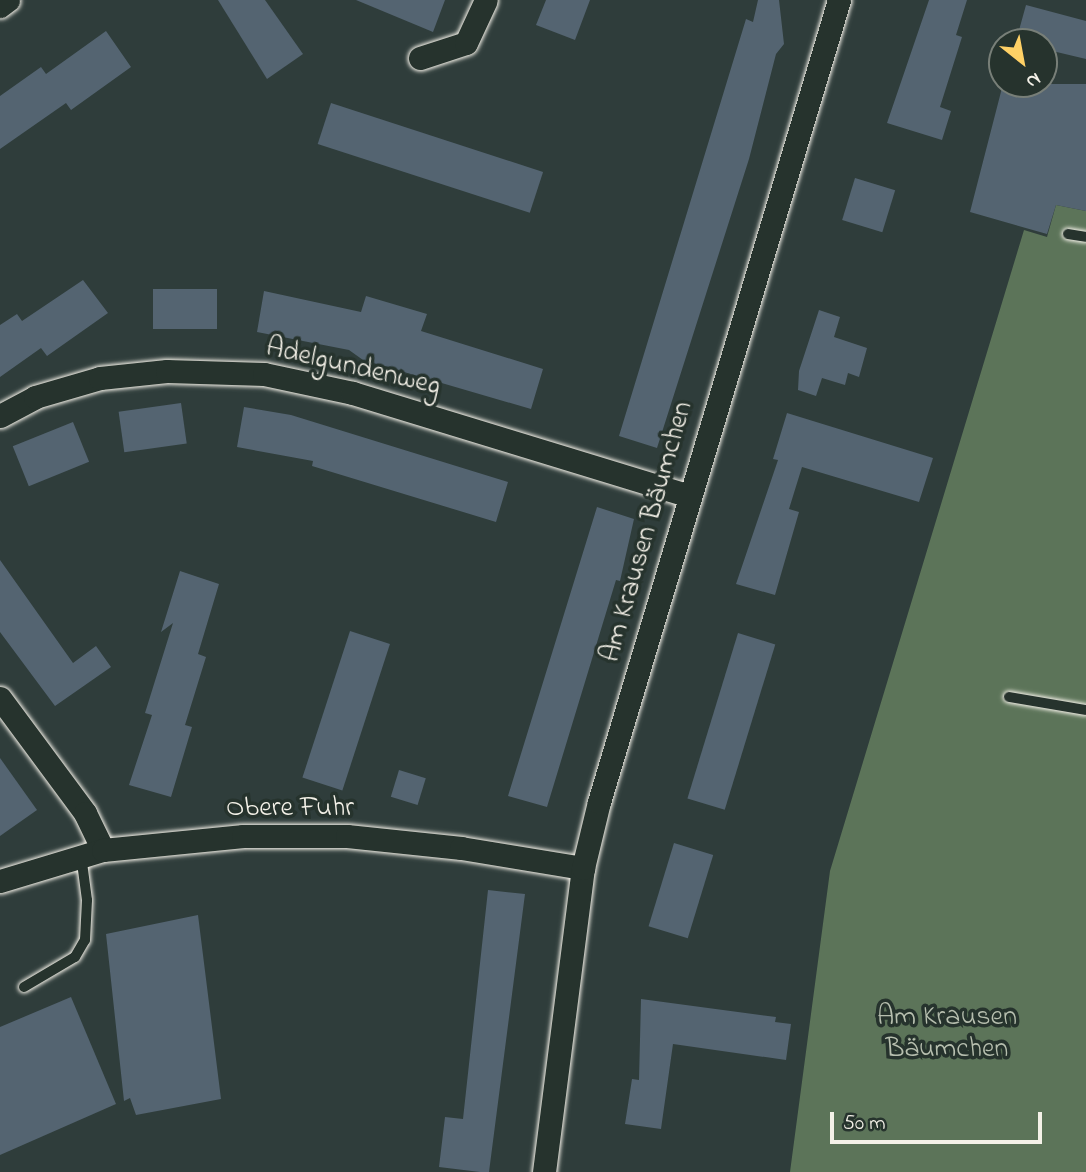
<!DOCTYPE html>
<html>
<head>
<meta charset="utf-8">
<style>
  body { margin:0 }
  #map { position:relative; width:1086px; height:1172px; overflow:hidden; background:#2f3d3b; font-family:"Indie Flower",sans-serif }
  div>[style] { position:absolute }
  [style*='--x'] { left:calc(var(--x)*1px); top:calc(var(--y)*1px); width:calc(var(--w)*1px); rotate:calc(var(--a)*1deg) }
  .green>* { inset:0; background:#5c7459 }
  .building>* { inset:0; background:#546471; transform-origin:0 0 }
  .roads { filter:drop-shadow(0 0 2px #f4f1e8) drop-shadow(0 0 2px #f4f1e8) }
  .service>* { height:10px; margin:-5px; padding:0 5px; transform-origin:5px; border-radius:5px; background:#26332d }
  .minor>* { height:23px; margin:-11.5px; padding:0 11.5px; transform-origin:11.5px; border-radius:11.5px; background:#26332d }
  span { translate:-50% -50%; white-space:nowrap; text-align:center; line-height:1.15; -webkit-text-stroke:7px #26332d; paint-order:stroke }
  .street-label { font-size:28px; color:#f4f1e8 }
  .park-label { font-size:28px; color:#b7bfaf }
  .north { position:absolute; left:988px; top:28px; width:70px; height:70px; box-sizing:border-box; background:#26332d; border:2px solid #787f78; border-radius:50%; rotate:149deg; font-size:19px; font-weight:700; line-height:28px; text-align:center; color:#f4f1e8 }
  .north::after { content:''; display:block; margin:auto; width:24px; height:32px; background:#ffd166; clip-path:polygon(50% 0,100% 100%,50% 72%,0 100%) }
  .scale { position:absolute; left:830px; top:1112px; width:212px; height:32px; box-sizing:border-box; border:4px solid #f4f1e8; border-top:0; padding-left:9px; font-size:21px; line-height:24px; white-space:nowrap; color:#f4f1e8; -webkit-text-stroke:5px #26332d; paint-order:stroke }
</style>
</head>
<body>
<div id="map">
  <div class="green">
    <div style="clip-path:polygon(1056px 205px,1086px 211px,1086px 1172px,790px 1172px,830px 871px,1024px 230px,1047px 237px)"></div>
  </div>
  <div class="building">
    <div style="clip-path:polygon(218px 0,265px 0,303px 54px,267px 79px)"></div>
    <div style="clip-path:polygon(356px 0,445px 0,433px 32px)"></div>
    <div style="clip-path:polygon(546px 0,590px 0,575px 40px,536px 25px)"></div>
    <div style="clip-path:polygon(758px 0,779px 0,784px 44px,776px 54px,749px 159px,657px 448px,619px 436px,746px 19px,753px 22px)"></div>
    <div style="clip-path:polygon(929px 0,967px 0,956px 35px,962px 37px,940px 107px,951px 111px,942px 140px,887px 123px)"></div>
    <div style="clip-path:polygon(1026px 5px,1086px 21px,1086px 59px,1044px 49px,1044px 42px,1016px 41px)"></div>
    <div style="clip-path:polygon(106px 31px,131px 67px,71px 110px,66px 103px,0 149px,0 96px,41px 67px,46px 74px)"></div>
    <div style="clip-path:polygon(1003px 84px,1086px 84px,1086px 211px,1056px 205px,1047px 234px,970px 212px)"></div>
    <div style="left:331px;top:103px;width:223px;height:43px;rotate:18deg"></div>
    <div style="left:855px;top:178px;width:42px;height:44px;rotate:17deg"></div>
    <div style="clip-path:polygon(83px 280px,108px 313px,47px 356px,41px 348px,0 377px,0 325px,17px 314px,22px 321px)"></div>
    <div style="left:153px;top:289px;width:64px;height:40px"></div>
    <div style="clip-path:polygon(264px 291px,361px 312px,366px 296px,427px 314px,421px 331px,543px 369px,531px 409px,363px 360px,349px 350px,257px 332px)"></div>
    <div style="clip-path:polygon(819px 310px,840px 317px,834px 337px,867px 348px,859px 377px,848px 373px,845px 385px,822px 378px,816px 396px,798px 390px,799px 371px)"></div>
    <div style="left:181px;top:403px;width:41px;height:63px;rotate:82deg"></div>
    <div style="clip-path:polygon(244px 407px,291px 415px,508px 482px,496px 522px,312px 466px,313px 461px,237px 447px)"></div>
    <div style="clip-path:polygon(787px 413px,933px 458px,919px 502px,802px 467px,789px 509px,799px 512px,775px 595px,736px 584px,778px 460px,773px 459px)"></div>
    <div style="left:73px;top:422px;width:43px;height:65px;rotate:68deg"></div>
    <div style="clip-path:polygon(597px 507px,634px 519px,620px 581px,616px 580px,547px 807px,508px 796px)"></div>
    <div style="clip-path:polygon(0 560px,73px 663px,96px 646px,111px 667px,55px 706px,0 632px)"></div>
    <div style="clip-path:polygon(180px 571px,219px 584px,198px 654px,206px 657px,185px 725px,192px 727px,171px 797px,129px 785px,152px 715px,145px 713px,173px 623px,161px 632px)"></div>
    <div style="left:350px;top:631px;width:42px;height:154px;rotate:18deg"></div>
    <div style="left:738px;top:633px;width:39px;height:173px;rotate:17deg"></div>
    <div style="clip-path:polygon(0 758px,37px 810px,0 836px)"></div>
    <div style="left:399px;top:770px;width:28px;height:28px;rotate:17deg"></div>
    <div style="left:674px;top:843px;width:41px;height:87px;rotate:17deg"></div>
    <div style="clip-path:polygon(488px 890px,525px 894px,489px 1172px,480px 1172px,439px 1167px,445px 1117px,463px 1119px)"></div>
    <div style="clip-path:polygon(198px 915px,221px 1099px,136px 1115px,130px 1098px,124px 1101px,106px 934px)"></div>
    <div style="clip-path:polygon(71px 997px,116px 1104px,0 1155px,0 1027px)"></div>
    <div style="clip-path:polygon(641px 999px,776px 1017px,775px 1022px,791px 1024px,786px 1060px,673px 1044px,661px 1129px,625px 1124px,632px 1079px,639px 1080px)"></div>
  </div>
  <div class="roads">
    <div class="service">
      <div style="--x:1068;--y:234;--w:18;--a:9"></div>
      <div style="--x:1009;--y:697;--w:78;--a:9.6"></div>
      <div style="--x:24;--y:987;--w:59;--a:-30.5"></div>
      <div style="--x:75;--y:957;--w:20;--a:-60"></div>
      <div style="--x:85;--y:940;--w:40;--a:-87.1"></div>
      <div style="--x:87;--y:900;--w:45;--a:-97.6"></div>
    </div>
    <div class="minor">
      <div style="--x:0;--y:6;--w:10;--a:-37"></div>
      <div style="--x:420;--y:58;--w:48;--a:-18.1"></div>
      <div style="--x:466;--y:43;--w:47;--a:-65.1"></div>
      <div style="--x:0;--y:416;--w:40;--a:-28"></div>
      <div style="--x:35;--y:397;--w:68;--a:-16.3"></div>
      <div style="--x:100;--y:378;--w:67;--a:-6"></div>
      <div style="--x:167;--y:371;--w:97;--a:1.8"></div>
      <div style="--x:264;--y:374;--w:91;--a:12.1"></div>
      <div style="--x:353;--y:393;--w:351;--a:17"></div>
      <div style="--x:0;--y:698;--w:143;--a:53.5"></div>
      <div style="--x:85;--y:813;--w:41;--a:64.1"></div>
      <div style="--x:0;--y:881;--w:108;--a:-16.8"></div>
      <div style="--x:103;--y:850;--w:141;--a:-5.7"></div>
      <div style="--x:243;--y:836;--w:104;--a:0"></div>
      <div style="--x:347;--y:836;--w:115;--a:6"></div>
      <div style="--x:461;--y:848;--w:124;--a:9.3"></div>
      <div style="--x:544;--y:1172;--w:306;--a:-82.7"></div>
      <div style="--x:583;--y:868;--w:68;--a:-76.4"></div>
      <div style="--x:599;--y:802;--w:837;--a:-73.34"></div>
    </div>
  </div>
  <div class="street-label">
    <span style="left:353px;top:368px;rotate:13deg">Adelgundenweg</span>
    <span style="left:648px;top:532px;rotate:-74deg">Am Krausen Bäumchen</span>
    <span style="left:290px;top:809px">Obere Fuhr</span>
  </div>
  <div class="park-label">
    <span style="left:947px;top:1034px">Am Krausen<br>Bäumchen</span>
  </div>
  <div class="north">N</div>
  <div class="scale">50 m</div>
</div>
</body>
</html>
